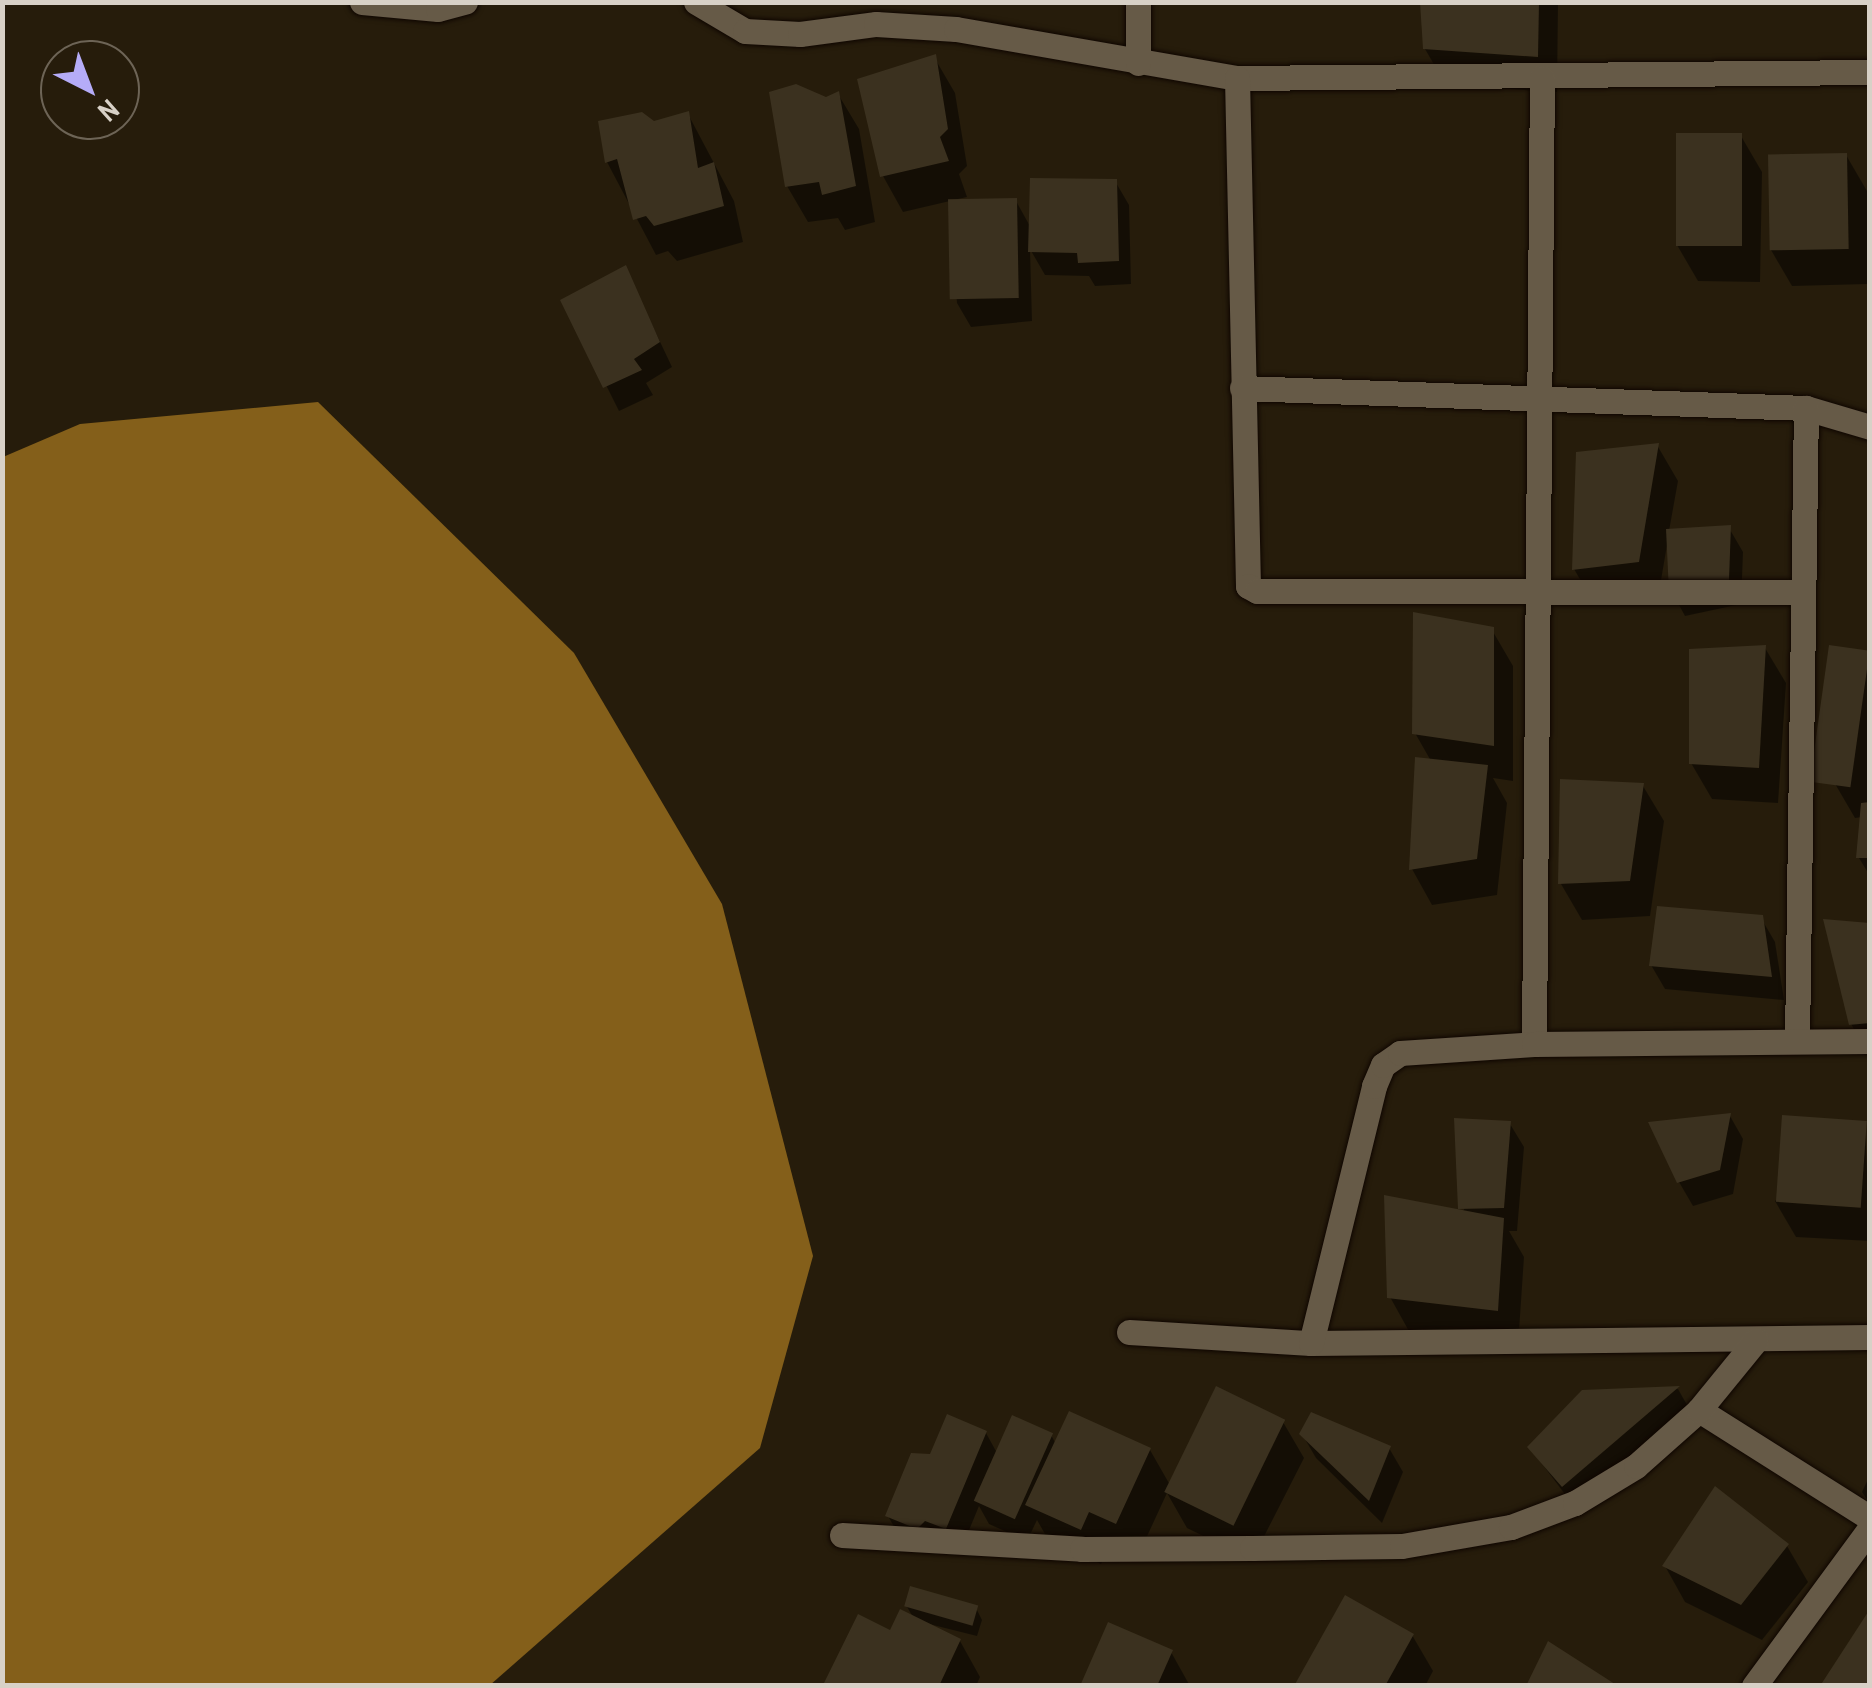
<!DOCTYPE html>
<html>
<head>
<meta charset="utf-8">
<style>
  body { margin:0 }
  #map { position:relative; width:1872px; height:1688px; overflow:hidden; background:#261c0b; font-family:"Archivo Narrow",sans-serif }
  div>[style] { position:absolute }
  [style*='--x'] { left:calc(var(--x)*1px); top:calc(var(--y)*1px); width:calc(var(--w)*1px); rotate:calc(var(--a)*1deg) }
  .water>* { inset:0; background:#845f1a }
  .shadow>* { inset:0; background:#0007 }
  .building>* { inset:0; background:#3b311f; transform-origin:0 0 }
  .roads { filter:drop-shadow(0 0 2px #0f0600) drop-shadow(0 0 2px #0f0600) }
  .street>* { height:25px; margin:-12.5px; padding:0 12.5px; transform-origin:12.5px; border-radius:12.5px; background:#665a47 }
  span { translate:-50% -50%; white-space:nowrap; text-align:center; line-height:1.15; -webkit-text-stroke:9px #261c0b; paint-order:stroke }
  .frame { position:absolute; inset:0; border:5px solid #d8d1c7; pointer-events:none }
  .north { position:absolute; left:40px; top:40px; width:100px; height:100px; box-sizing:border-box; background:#261c0b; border:2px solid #6d6456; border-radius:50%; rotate:138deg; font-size:28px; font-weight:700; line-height:40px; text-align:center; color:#d8d1c7 }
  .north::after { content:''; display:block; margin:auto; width:35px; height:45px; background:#b5acf8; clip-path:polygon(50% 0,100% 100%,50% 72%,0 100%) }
</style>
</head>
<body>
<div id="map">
  <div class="water">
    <div style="clip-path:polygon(318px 402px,574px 653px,722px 904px,813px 1256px,760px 1448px,490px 1685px,3px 1685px,3px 457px,80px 424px)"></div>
  </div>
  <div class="shadow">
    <div style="clip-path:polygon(1422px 2px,1558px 2px,1557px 92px,1446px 85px,1425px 49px)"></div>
    <div style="clip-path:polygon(934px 57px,955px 93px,967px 166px,959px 174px,967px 197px,958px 199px,1016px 201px,1031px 228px,1115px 181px,1129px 205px,1131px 284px,1095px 286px,1089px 276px,1045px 275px,1030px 249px,1032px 321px,971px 327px,957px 303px,950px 201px,903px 212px,883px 176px,860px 81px)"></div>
    <div style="clip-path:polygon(838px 94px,859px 129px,875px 222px,845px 230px,838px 218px,808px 222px,787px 186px,826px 100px)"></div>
    <div style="clip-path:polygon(688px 114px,734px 201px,743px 242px,677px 261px,668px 251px,656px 255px,607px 162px,654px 124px)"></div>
    <div style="clip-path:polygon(1741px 136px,1762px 172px,1760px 282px,1698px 281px,1677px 245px)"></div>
    <div style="clip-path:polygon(1846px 155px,1867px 191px,1868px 284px,1792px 286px,1771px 250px)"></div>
    <div style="clip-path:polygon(625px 268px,672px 367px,646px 383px,653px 395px,619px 411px,564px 301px)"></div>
    <div style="clip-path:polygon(1657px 445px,1678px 481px,1669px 531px,1729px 528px,1743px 552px,1741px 604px,1685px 616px,1672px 592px,1667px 545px,1658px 598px,1595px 605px,1574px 569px)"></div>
    <div style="clip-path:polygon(1492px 630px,1513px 666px,1513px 781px,1493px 778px,1507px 803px,1497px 895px,1432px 905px,1412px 869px,1431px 761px,1415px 733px)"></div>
    <div style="clip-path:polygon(1765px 648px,1786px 683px,1778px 803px,1712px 799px,1691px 763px)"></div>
    <div style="clip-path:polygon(1870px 654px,1870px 876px,1859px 858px,1862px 817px,1855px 818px,1834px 782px)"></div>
    <div style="clip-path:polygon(1643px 786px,1664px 821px,1650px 916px,1582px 920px,1561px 884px)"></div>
    <div style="clip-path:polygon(1761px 918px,1775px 942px,1784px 1000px,1665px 989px,1651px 965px)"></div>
    <div style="clip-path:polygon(1870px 926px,1870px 1056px,1851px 1024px)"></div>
    <div style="clip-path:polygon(1730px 1116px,1743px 1139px,1733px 1194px,1693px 1206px,1679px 1182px)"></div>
    <div style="clip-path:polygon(1510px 1124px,1524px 1147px,1517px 1231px,1509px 1231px,1524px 1257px,1518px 1346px,1410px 1333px,1390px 1297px,1462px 1213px)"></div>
    <div style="clip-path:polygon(1865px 1124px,1870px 1241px,1796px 1237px,1775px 1201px)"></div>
    <div style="clip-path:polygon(1678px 1389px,1691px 1412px,1577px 1510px,1530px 1448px,1583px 1393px)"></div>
    <div style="clip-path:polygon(1283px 1422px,1304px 1458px,1252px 1560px,1187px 1528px,1167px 1493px,1137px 1558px,1110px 1546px,1101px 1564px,1049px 1541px,1037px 1520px,1027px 1541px,989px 1524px,979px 1506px,960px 1552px,901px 1539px,888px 1516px,932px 1457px,986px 1433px,997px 1453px,1051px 1435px,1056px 1444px,1150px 1450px,1170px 1485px)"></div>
    <div style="clip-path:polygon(1302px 1434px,1389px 1448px,1403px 1472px,1382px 1523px,1316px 1458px)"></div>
    <div style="clip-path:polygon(1870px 1475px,1870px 1504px,1862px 1492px)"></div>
    <div style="clip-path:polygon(1787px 1546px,1808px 1582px,1762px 1640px,1685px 1602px,1665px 1566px)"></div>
    <div style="clip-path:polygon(906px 1605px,976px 1608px,982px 1620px,977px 1636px,921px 1622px,960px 1641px,980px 1677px,976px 1686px,828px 1686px,859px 1618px,891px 1633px,914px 1619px)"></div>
    <div style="clip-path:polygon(1412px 1635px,1433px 1671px,1425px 1686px,1297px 1686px)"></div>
    <div style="clip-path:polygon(1171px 1652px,1190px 1686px,1083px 1686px)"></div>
  </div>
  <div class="building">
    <div style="clip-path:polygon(1420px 2px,1539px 2px,1538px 57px,1423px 49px)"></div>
    <div style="clip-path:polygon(936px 54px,948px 129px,940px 137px,949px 161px,880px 177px,857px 79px)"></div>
    <div style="clip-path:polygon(796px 84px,826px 97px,839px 91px,856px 186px,822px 195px,819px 182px,785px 187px,769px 92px)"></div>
    <div style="clip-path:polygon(689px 111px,698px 168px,714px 162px,724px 206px,654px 226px,646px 216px,633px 220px,617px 159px,605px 163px,598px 121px,642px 112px,654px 121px)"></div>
    <div style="left:1676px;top:133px;width:66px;height:113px"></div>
    <div style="left:1847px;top:153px;width:96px;height:79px;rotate:89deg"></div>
    <div style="clip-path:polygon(1030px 178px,1117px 179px,1119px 261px,1078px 263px,1077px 253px,1028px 252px)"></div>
    <div style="left:1017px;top:198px;width:100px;height:69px;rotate:89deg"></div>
    <div style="clip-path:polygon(626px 265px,660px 342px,634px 359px,642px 370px,603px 388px,560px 300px)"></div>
    <div style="clip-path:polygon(1659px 443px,1639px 562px,1572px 570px,1576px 452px)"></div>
    <div style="clip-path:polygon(1731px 525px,1729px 580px,1669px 593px,1666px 529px)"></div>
    <div style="clip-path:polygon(1413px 612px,1494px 627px,1494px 746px,1412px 734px)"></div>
    <div style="clip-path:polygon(1766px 645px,1759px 768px,1689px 764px,1689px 649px)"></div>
    <div style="left:1829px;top:645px;width:41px;height:138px;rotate:8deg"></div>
    <div style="clip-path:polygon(1415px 757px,1488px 765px,1477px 859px,1409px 870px)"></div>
    <div style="clip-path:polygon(1560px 779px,1644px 783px,1630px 881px,1558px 884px)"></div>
    <div style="clip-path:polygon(1870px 802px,1870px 858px,1856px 858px,1861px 803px)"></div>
    <div style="clip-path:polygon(1657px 906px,1763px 915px,1772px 977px,1649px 966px)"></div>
    <div style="clip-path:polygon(1823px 919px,1870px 923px,1870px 1023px,1849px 1025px)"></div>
    <div style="clip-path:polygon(1731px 1113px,1720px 1170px,1677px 1183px,1648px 1122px)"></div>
    <div style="left:1782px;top:1115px;width:85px;height:87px;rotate:4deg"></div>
    <div style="clip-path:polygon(1454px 1118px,1511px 1121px,1504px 1208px,1458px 1209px)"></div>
    <div style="clip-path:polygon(1384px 1195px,1504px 1218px,1498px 1311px,1387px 1298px)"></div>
    <div style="left:1216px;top:1386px;width:77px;height:118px;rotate:26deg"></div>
    <div style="clip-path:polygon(1680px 1386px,1562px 1487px,1527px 1447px,1582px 1390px)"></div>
    <div style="clip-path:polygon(1069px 1411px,1151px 1448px,1116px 1524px,1089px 1512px,1081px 1530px,1025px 1505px)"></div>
    <div style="clip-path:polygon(1311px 1412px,1391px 1446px,1369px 1501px,1299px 1434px)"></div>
    <div style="clip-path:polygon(947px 1414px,987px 1431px,946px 1529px,925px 1521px,917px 1529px,885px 1516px,911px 1453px,930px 1454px)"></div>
    <div style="left:1012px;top:1415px;width:45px;height:94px;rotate:24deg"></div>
    <div style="clip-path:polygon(1715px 1486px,1789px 1544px,1741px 1605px,1662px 1566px)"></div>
    <div style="left:910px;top:1586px;width:71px;height:21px;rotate:16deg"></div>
    <div style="clip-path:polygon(1345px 1595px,1414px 1634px,1385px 1686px,1294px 1686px)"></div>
    <div style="clip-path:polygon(900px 1609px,961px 1639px,939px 1686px,824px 1683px,858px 1614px,890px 1630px)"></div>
    <div style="clip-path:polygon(1870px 1609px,1870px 1686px,1820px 1686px)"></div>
    <div style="clip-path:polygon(1108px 1622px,1173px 1650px,1157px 1686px,1080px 1686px)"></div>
    <div style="clip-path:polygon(1548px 1641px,1618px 1686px,1526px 1686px)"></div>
  </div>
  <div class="roads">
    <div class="street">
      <div style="--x:362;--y:2;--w:76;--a:5.3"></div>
      <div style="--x:438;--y:9;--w:28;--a:-15"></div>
      <div style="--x:696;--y:2;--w:57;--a:30.6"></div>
      <div style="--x:745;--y:31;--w:55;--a:3.1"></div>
      <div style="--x:800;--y:34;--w:77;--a:-7.5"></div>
      <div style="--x:876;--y:24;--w:80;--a:3.6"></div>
      <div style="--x:956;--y:29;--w:285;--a:9.9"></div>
      <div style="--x:1237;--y:78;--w:633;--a:-0.54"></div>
      <div style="--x:1138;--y:63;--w:61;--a:-90"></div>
      <div style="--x:1237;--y:78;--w:508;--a:88.76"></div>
      <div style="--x:1248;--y:586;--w:10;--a:29"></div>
      <div style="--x:1257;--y:591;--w:546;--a:0.1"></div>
      <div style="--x:1242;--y:388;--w:564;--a:2.03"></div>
      <div style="--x:1806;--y:408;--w:67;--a:16.5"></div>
      <div style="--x:1797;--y:1041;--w:633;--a:-89.19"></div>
      <div style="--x:1534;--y:1044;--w:966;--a:-89.53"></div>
      <div style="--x:1129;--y:1332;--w:182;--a:3.5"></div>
      <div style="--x:1311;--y:1343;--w:559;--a:-0.61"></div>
      <div style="--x:1311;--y:1343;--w:265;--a:-76.2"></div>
      <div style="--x:1374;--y:1086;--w:23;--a:-67"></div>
      <div style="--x:1383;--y:1065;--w:21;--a:-35"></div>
      <div style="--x:1400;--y:1053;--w:134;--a:-3.8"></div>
      <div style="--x:1534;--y:1044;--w:336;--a:-0.5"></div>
      <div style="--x:1699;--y:1410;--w:202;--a:32.3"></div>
      <div style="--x:842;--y:1535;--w:240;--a:3.3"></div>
      <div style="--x:1082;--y:1549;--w:170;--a:-0.3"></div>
      <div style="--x:1252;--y:1548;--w:150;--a:-0.8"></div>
      <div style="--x:1402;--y:1546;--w:111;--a:-9.9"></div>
      <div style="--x:1511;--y:1527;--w:68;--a:-20.6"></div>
      <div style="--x:1575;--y:1503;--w:71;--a:-31.2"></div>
      <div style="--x:1636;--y:1466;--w:84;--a:-41.6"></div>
      <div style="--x:1699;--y:1410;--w:90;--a:-50.8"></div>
      <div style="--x:1754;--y:1686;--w:196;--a:-53.7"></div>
    </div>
  </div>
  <div class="frame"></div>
  <div class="north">N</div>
</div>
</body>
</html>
